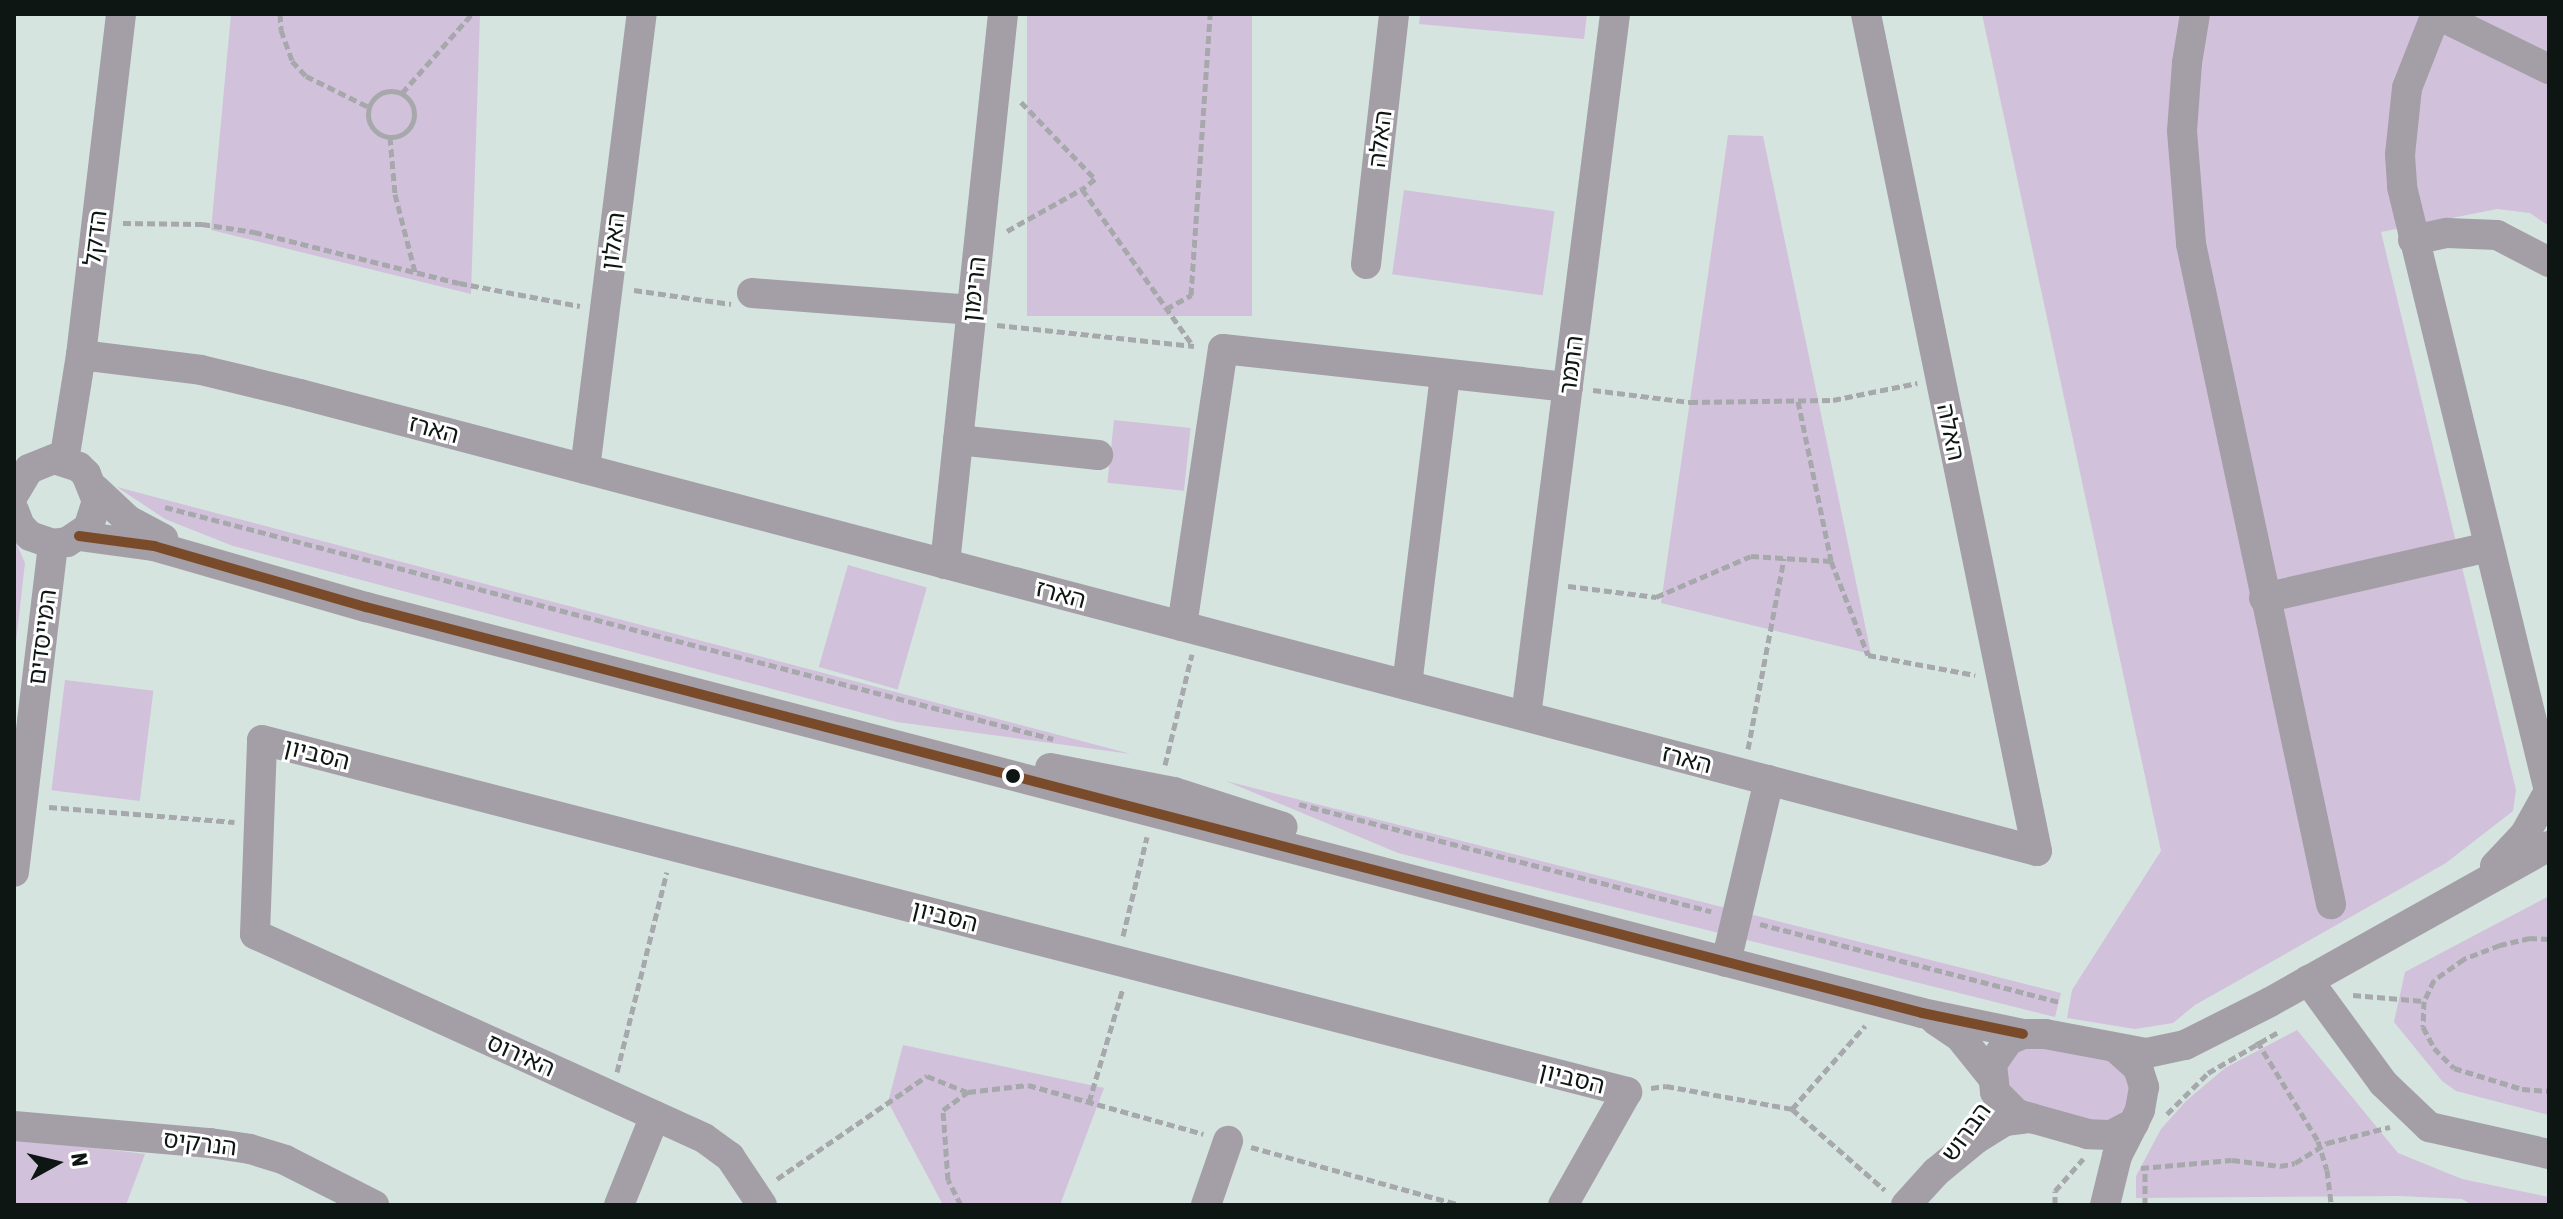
<!DOCTYPE html>
<html>
<head>
<meta charset="utf-8">
<style>
  body { margin:0 }
  #map { position:relative; width:2563px; height:1219px; overflow:hidden; background:#d5e4df; font-family:"Asap Condensed","Noto Sans Hebrew",sans-serif }
  div>[style] { position:absolute }
  [style*='--x'] { left:calc(var(--x)*1px); top:calc(var(--y)*1px); width:calc(var(--w)*1px); rotate:calc(var(--a)*1deg) }
  .green>* { inset:0; background:#d2c1db; transform-origin:0 0 }
  .path>* { height:5px; margin-top:-2.5px; transform-origin:0; background:repeating-linear-gradient(90deg,#a6a8ab 0 8px,transparent 0 12px) }
  .path>.ring { margin:-2.5px; padding:0; box-sizing:content-box; background:none; border:5px solid #a6a8ab; border-radius:50% }
  .minor>* { height:30px; margin:-15px; padding:0 15px; transform-origin:15px; border-radius:15px; background:#a49fa6 }
  .bus-1>* { height:10px; margin:-5px; padding:0 5px; transform-origin:5px; border-radius:5px; background:#7a4b2a }
  .dots>* { width:22px; height:22px; translate:-50% -50%; box-sizing:border-box; border:4px solid #fff; border-radius:50% }
  span { translate:-50% -50%; white-space:nowrap; text-align:center; line-height:1.15; -webkit-text-stroke:6px #fff; paint-order:stroke }
  .street-label { font-size:24px; color:#0d1613 }
  .frame { position:absolute; inset:0; border:16px solid #0d1613; pointer-events:none }
  .north { position:absolute; left:16px; top:1123px; width:80px; height:80px; -webkit-text-stroke:6px #fff; paint-order:stroke; rotate:82deg; font-size:22px; font-weight:700; line-height:32px; text-align:center; color:#0d1613 }
  .north::after { content:''; display:block; margin:auto; width:28px; height:36px; background:#0d1613; clip-path:polygon(50% 0,100% 100%,50% 72%,0 100%) }
</style>
</head>
<body>
<div id="map">
  <div class="green">
    <div style="clip-path:polygon(231px 14px,480px 14px,471px 294px,211px 230px)"></div>
    <div style="left:1027px;top:14px;width:225px;height:302px"></div>
    <div style="clip-path:polygon(1420px 14px,1587px 14px,1584px 39px,1419px 24px)"></div>
    <div style="clip-path:polygon(1982px 14px,2549px 14px,2549px 226px,2530px 213px,2497px 209px,2381px 232px,2516px 790px,2513px 811px,2446px 863px,2195px 1005px,2173px 1023px,2135px 1029px,2067px 1018px,2072px 990px,2161px 851px)"></div>
    <div style="clip-path:polygon(1728px 135px,1763px 136px,1871px 654px,1661px 603px)"></div>
    <div style="left:1404px;top:190px;width:152px;height:85px;rotate:8deg"></div>
    <div style="left:1114px;top:420px;width:77px;height:63px;rotate:6deg"></div>
    <div style="clip-path:polygon(117px 487px,1131px 754px,897px 722px,233px 546px,165px 519px)"></div>
    <div style="clip-path:polygon(14px 538px,25px 563px,15px 651px,14px 650px)"></div>
    <div style="left:848px;top:565px;width:82px;height:106px;rotate:16deg"></div>
    <div style="left:65px;top:680px;width:89px;height:111px;rotate:7deg"></div>
    <div style="clip-path:polygon(1226px 781px,2061px 993px,2055px 1017px,1398px 853px)"></div>
    <div style="clip-path:polygon(2549px 896px,2549px 1115px,2456px 1091px,2442px 1081px,2394px 1022px,2405px 972px)"></div>
    <div style="clip-path:polygon(2297px 1030px,2398px 1153px,2462px 1179px,2549px 1197px,2549px 1205px,2472px 1205px,2462px 1199px,2400px 1196px,2136px 1198px,2136px 1176px,2161px 1129px,2186px 1101px,2225px 1068px)"></div>
    <div style="clip-path:polygon(903px 1045px,1104px 1088px,1060px 1205px,943px 1205px,888px 1102px)"></div>
    <div style="clip-path:polygon(2025px 1045px,2112px 1057px,2129px 1073px,2130px 1105px,2109px 1124px,2022px 1104px,2005px 1087px,2008px 1057px)"></div>
    <div style="clip-path:polygon(14px 1138px,145px 1154px,126px 1205px,14px 1205px)"></div>
  </div>
  <div class="path">
    <div style="--x:280;--y:14;--w:16;--a:86"></div>
    <div style="--x:281;--y:30;--w:33;--a:70"></div>
    <div style="--x:292;--y:61;--w:21;--a:47"></div>
    <div style="--x:306;--y:76;--w:70;--a:26.2"></div>
    <div class="ring" style="left:368px;top:91px;width:41px;height:41px"></div>
    <div style="--x:402;--y:93;--w:106;--a:-48.5"></div>
    <div style="--x:1021;--y:102;--w:107;--a:46.1"></div>
    <div style="--x:1095;--y:179;--w:16;--a:142"></div>
    <div style="--x:390;--y:137;--w:57;--a:85"></div>
    <div style="--x:395;--y:194;--w:81;--a:75.6"></div>
    <div style="--x:123;--y:223;--w:79;--a:0.7"></div>
    <div style="--x:202;--y:224;--w:53;--a:8.7"></div>
    <div style="--x:254;--y:232;--w:211;--a:14"></div>
    <div style="--x:459;--y:283;--w:123;--a:10.8"></div>
    <div style="--x:1007;--y:231;--w:86;--a:-29.2"></div>
    <div style="--x:1082;--y:189;--w:192;--a:54.7"></div>
    <div style="--x:634;--y:290;--w:98;--a:8.2"></div>
    <div style="--x:1166;--y:309;--w:29;--a:-29"></div>
    <div style="--x:1191;--y:295;--w:282;--a:-86.1"></div>
    <div style="--x:997;--y:325;--w:198;--a:6.1"></div>
    <div style="--x:1593;--y:390;--w:98;--a:7.1"></div>
    <div style="--x:1690;--y:402;--w:143;--a:-0.8"></div>
    <div style="--x:1833;--y:400;--w:86;--a:-11.4"></div>
    <div style="--x:1798;--y:401;--w:163;--a:78.3"></div>
    <div style="--x:165;--y:507;--w:918;--a:14.64"></div>
    <div style="--x:1568;--y:586;--w:89;--a:7.1"></div>
    <div style="--x:1656;--y:597;--w:103;--a:-23.3"></div>
    <div style="--x:1751;--y:556;--w:80;--a:3.6"></div>
    <div style="--x:1831;--y:561;--w:101;--a:68.5"></div>
    <div style="--x:1868;--y:655;--w:109;--a:10.6"></div>
    <div style="--x:1748;--y:749;--w:194;--a:-79.3"></div>
    <div style="--x:1165;--y:765;--w:114;--a:-76.3"></div>
    <div style="--x:1299;--y:804;--w:426;--a:14.6"></div>
    <div style="--x:49;--y:807;--w:186;--a:4.6"></div>
    <div style="--x:1760;--y:924;--w:310;--a:14.6"></div>
    <div style="--x:1123;--y:936;--w:102;--a:-76.4"></div>
    <div style="--x:2549;--y:939;--w:19;--a:-177"></div>
    <div style="--x:2530;--y:938;--w:31;--a:167"></div>
    <div style="--x:2500;--y:945;--w:39;--a:159"></div>
    <div style="--x:2464;--y:959;--w:37;--a:145"></div>
    <div style="--x:2434;--y:980;--w:23;--a:115"></div>
    <div style="--x:2424;--y:1001;--w:26;--a:92"></div>
    <div style="--x:2423;--y:1027;--w:24;--a:62"></div>
    <div style="--x:2434;--y:1048;--w:28;--a:45"></div>
    <div style="--x:2454;--y:1068;--w:71;--a:17.2"></div>
    <div style="--x:2522;--y:1089;--w:27;--a:4"></div>
    <div style="--x:2353;--y:995;--w:71;--a:4.8"></div>
    <div style="--x:2257;--y:1041;--w:117;--a:58.6"></div>
    <div style="--x:2318;--y:1141;--w:30;--a:73"></div>
    <div style="--x:2327;--y:1170;--w:35;--a:83"></div>
    <div style="--x:617;--y:1072;--w:206;--a:-76"></div>
    <div style="--x:1651;--y:1088;--w:15;--a:-8"></div>
    <div style="--x:1666;--y:1086;--w:128;--a:10.3"></div>
    <div style="--x:1792;--y:1109;--w:123;--a:41.1"></div>
    <div style="--x:1089;--y:1102;--w:119;--a:-73.4"></div>
    <div style="--x:1792;--y:1109;--w:111;--a:-48.7"></div>
    <div style="--x:2167;--y:1114;--w:58;--a:-45"></div>
    <div style="--x:2208;--y:1073;--w:83;--a:-30.3"></div>
    <div style="--x:1251;--y:1147;--w:217;--a:15.5"></div>
    <div style="--x:2141;--y:1168;--w:91;--a:-5"></div>
    <div style="--x:2232;--y:1160;--w:48;--a:7.1"></div>
    <div style="--x:2280;--y:1166;--w:15;--a:-11"></div>
    <div style="--x:2295;--y:1163;--w:38;--a:-32"></div>
    <div style="--x:2327;--y:1143;--w:65;--a:-14.3"></div>
    <div style="--x:777;--y:1179;--w:182;--a:-34.5"></div>
    <div style="--x:927;--y:1076;--w:43;--a:21.8"></div>
    <div style="--x:961;--y:1205;--w:28;--a:-117"></div>
    <div style="--x:948;--y:1180;--w:70;--a:-94.1"></div>
    <div style="--x:943;--y:1110;--w:31;--a:-36"></div>
    <div style="--x:968;--y:1092;--w:60;--a:-6.7"></div>
    <div style="--x:1028;--y:1085;--w:182;--a:15.6"></div>
    <div style="--x:2055;--y:1205;--w:14;--a:-90"></div>
    <div style="--x:2055;--y:1191;--w:43;--a:-48.8"></div>
    <div style="--x:2145;--y:1205;--w:37;--a:-90"></div>
  </div>
  <div class="minor">
    <div style="--x:2195;--y:14;--w:50;--a:99.3"></div>
    <div style="--x:2187;--y:63;--w:68;--a:94.2"></div>
    <div style="--x:2182;--y:131;--w:113;--a:85.4"></div>
    <div style="--x:2191;--y:244;--w:675;--a:78.02"></div>
    <div style="--x:2436;--y:14;--w:79;--a:111.4"></div>
    <div style="--x:2407;--y:88;--w:67;--a:96"></div>
    <div style="--x:2400;--y:155;--w:32;--a:86"></div>
    <div style="--x:2402;--y:187;--w:618;--a:76.32"></div>
    <div style="--x:2436;--y:14;--w:126;--a:26"></div>
    <div style="--x:2413;--y:240;--w:35;--a:-12"></div>
    <div style="--x:2447;--y:233;--w:50;--a:2.3"></div>
    <div style="--x:2497;--y:235;--w:59;--a:27.4"></div>
    <div style="--x:1366;--y:264;--w:252;--a:-83.6"></div>
    <div style="--x:752;--y:293;--w:221;--a:4.4"></div>
    <div style="--x:81;--y:355;--w:121;--a:7.1"></div>
    <div style="--x:201;--y:370;--w:102;--a:13.6"></div>
    <div style="--x:300;--y:394;--w:1796;--a:14.74"></div>
    <div style="--x:2037;--y:851;--w:854;--a:-101.55"></div>
    <div style="--x:958;--y:440;--w:141;--a:6.1"></div>
    <div style="--x:64;--y:461;--w:107;--a:-80.9"></div>
    <div style="--x:81;--y:355;--w:343;--a:-83.3"></div>
    <div style="--x:585;--y:469;--w:459;--a:-82.9"></div>
    <div style="--x:95;--y:489;--w:45;--a:43.2"></div>
    <div style="--x:128;--y:520;--w:40;--a:28"></div>
    <div style="--x:14;--y:494;--w:29;--a:-59"></div>
    <div style="--x:29;--y:469;--w:27;--a:-22"></div>
    <div style="--x:54;--y:459;--w:26;--a:18"></div>
    <div style="--x:79;--y:467;--w:10;--a:45"></div>
    <div style="--x:86;--y:474;--w:29;--a:68"></div>
    <div style="--x:97;--y:501;--w:28;--a:108"></div>
    <div style="--x:88;--y:528;--w:25;--a:146"></div>
    <div style="--x:67;--y:542;--w:14;--a:172"></div>
    <div style="--x:53;--y:544;--w:24;--a:-161"></div>
    <div style="--x:30;--y:536;--w:14;--a:-135"></div>
    <div style="--x:20;--y:526;--w:17;--a:-111"></div>
    <div style="--x:79;--y:536;--w:76;--a:7.6"></div>
    <div style="--x:154;--y:546;--w:221;--a:16.1"></div>
    <div style="--x:366;--y:607;--w:1608;--a:14.62"></div>
    <div style="--x:1922;--y:1013;--w:103;--a:11.7"></div>
    <div style="--x:945;--y:564;--w:553;--a:-83.98"></div>
    <div style="--x:2264;--y:598;--w:230;--a:-12.8"></div>
    <div style="--x:1182;--y:626;--w:280;--a:-81.6"></div>
    <div style="--x:1223;--y:349;--w:347;--a:6.3"></div>
    <div style="--x:1407;--y:685;--w:313;--a:-83"></div>
    <div style="--x:1526;--y:716;--w:708;--a:-82.77"></div>
    <div style="--x:1050;--y:768;--w:126;--a:11"></div>
    <div style="--x:1174;--y:792;--w:114;--a:17.8"></div>
    <div style="--x:2495;--y:866;--w:44;--a:-46.8"></div>
    <div style="--x:2525;--y:834;--w:41;--a:-60.9"></div>
    <div style="--x:14;--y:872;--w:330;--a:-83.2"></div>
    <div style="--x:1726;--y:962;--w:187;--a:-76.7"></div>
    <div style="--x:2308;--y:980;--w:127;--a:53.9"></div>
    <div style="--x:2383;--y:1083;--w:64;--a:43.7"></div>
    <div style="--x:2429;--y:1127;--w:123;--a:12.7"></div>
    <div style="--x:1935;--y:1020;--w:30;--a:34"></div>
    <div style="--x:1960;--y:1037;--w:53;--a:51.2"></div>
    <div style="--x:2116;--y:1048;--w:30;--a:42"></div>
    <div style="--x:2138;--y:1068;--w:20;--a:72"></div>
    <div style="--x:2144;--y:1087;--w:23;--a:100"></div>
    <div style="--x:2140;--y:1110;--w:14;--a:115"></div>
    <div style="--x:2134;--y:1123;--w:26;--a:152"></div>
    <div style="--x:2111;--y:1135;--w:23;--a:-178"></div>
    <div style="--x:2088;--y:1134;--w:74;--a:-164.3"></div>
    <div style="--x:2017;--y:1114;--w:31;--a:-135"></div>
    <div style="--x:1995;--y:1092;--w:28;--a:-96"></div>
    <div style="--x:1992;--y:1064;--w:29;--a:-55"></div>
    <div style="--x:2009;--y:1040;--w:15;--a:-23"></div>
    <div style="--x:2023;--y:1034;--w:22;--a:0"></div>
    <div style="--x:2045;--y:1034;--w:104;--a:10.6"></div>
    <div style="--x:2147;--y:1053;--w:39;--a:-12"></div>
    <div style="--x:2185;--y:1045;--w:95;--a:-26.8"></div>
    <div style="--x:2270;--y:1002;--w:320;--a:-29.2"></div>
    <div style="--x:14;--y:1126;--w:197;--a:5"></div>
    <div style="--x:210;--y:1143;--w:40;--a:8.5"></div>
    <div style="--x:250;--y:1149;--w:37;--a:17"></div>
    <div style="--x:285;--y:1160;--w:100;--a:26.8"></div>
    <div style="--x:619;--y:1205;--w:96;--a:-68"></div>
    <div style="--x:762;--y:1205;--w:58;--a:-123.7"></div>
    <div style="--x:730;--y:1157;--w:32;--a:-144"></div>
    <div style="--x:704;--y:1138;--w:493;--a:-155.6"></div>
    <div style="--x:255;--y:934;--w:194;--a:-87.9"></div>
    <div style="--x:262;--y:740;--w:1410;--a:14.46"></div>
    <div style="--x:1627;--y:1092;--w:130;--a:119.5"></div>
    <div style="--x:1206;--y:1205;--w:68;--a:-71"></div>
    <div style="--x:1906;--y:1205;--w:45;--a:-47.7"></div>
    <div style="--x:1936;--y:1172;--w:52;--a:-39.5"></div>
    <div style="--x:1976;--y:1139;--w:34;--a:-32"></div>
    <div style="--x:2005;--y:1121;--w:26;--a:-7"></div>
    <div style="--x:2105;--y:1205;--w:50;--a:-76.2"></div>
    <div style="--x:2117;--y:1156;--w:37;--a:-63"></div>
  </div>
  <div class="bus-1">
    <div style="--x:79;--y:536;--w:76;--a:7.6"></div>
    <div style="--x:154;--y:546;--w:221;--a:16.1"></div>
    <div style="--x:366;--y:607;--w:1608;--a:14.62"></div>
    <div style="--x:1922;--y:1013;--w:103;--a:11.7"></div>
  </div>
  <div class="dots">
    <div style="left:1013px;top:776px;background:#0d1613"></div>
  </div>
  <div class="street-label">
    <span style="left:1380px;top:139px;rotate:-83deg">האלה</span>
    <span style="left:95px;top:238px;rotate:-83deg">הדקל</span>
    <span style="left:613px;top:241px;rotate:-83deg">האלון</span>
    <span style="left:974px;top:289px;rotate:-84deg">הרימון</span>
    <span style="left:1571px;top:365px;rotate:-83deg">התמר</span>
    <span style="left:434px;top:429px;rotate:15deg">הארז</span>
    <span style="left:1951px;top:432px;rotate:78deg">האלה</span>
    <span style="left:1061px;top:594px;rotate:15deg">הארז</span>
    <span style="left:42px;top:637px;rotate:-83deg">המייסדים</span>
    <span style="left:317px;top:754px;rotate:14deg">הסביון</span>
    <span style="left:1687px;top:759px;rotate:15deg">הארז</span>
    <span style="left:945px;top:916px;rotate:14deg">הסביון</span>
    <span style="left:521px;top:1055px;rotate:24deg">האירוס</span>
    <span style="left:1572px;top:1078px;rotate:14deg">הסביון</span>
    <span style="left:1966px;top:1132px;rotate:-54deg">הברוש</span>
    <span style="left:200px;top:1143px;rotate:7deg">הנרקיס</span>
  </div>
  <div class="frame"></div>
  <div class="north">N</div>
</div>
</body>
</html>
